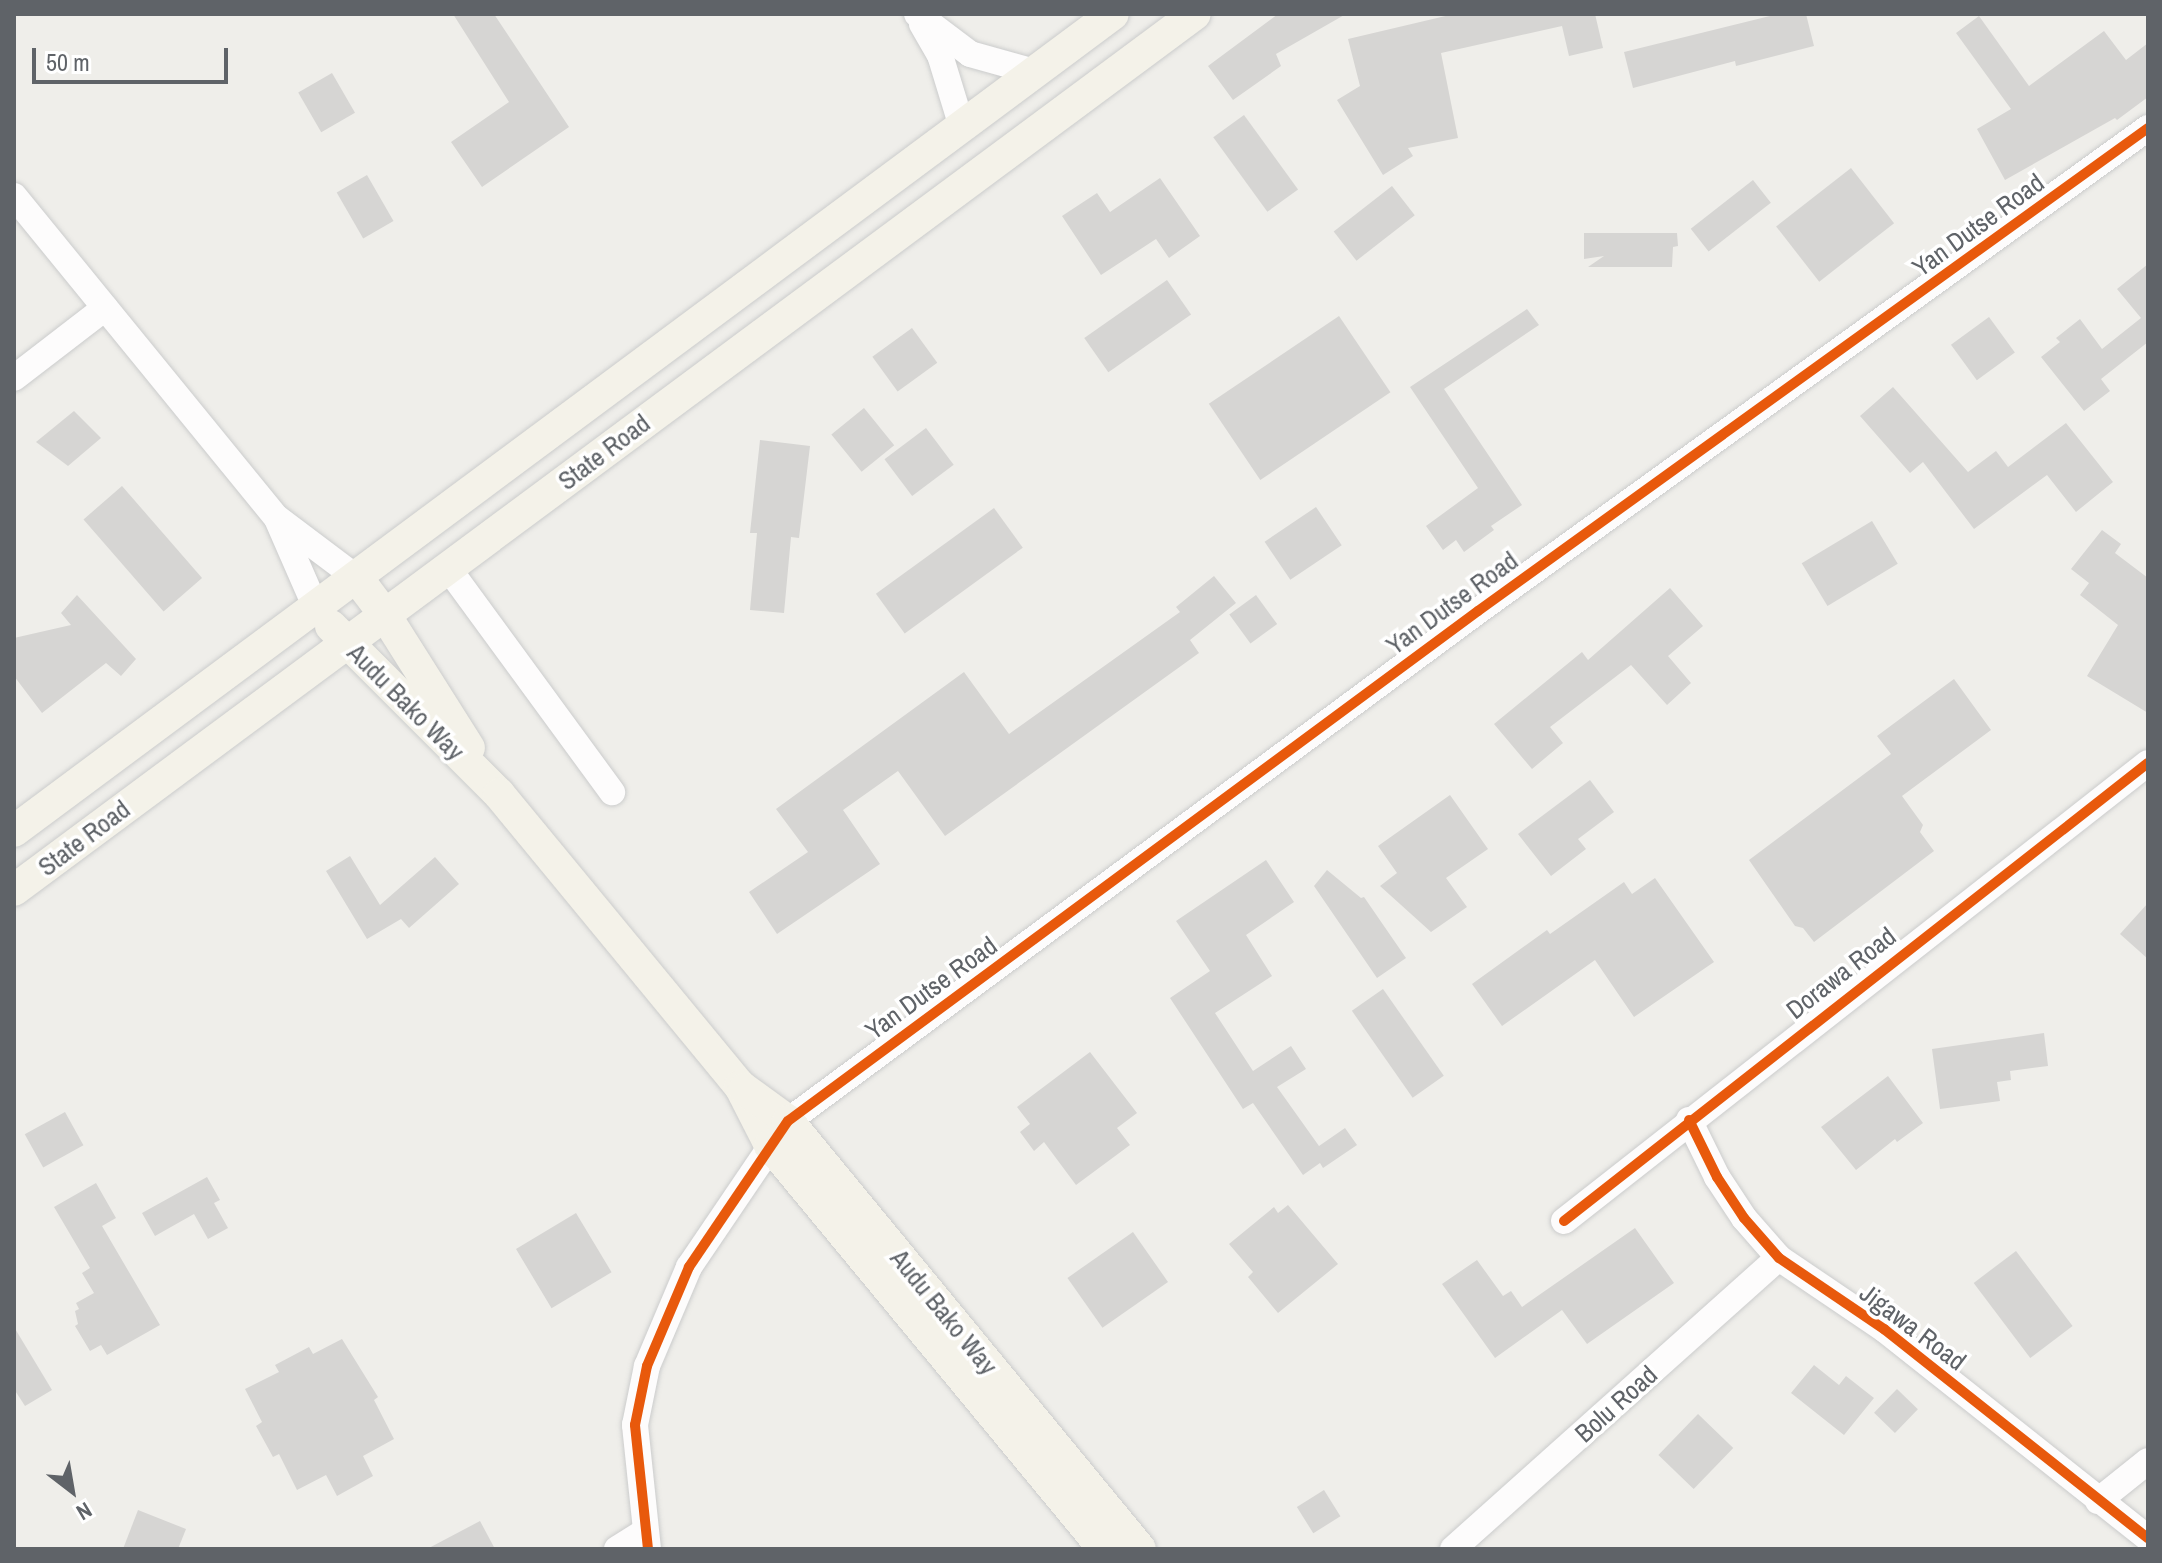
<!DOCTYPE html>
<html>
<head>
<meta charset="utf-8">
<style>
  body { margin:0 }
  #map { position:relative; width:2162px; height:1563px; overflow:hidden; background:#efeeea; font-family:"Archivo Narrow",sans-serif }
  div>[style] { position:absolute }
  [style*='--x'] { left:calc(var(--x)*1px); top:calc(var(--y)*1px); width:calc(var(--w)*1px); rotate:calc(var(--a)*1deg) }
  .building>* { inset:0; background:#d6d5d3; transform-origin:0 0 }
  .roads { filter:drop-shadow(0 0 2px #cbcccc) drop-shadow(0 0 2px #cbcccc) }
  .minor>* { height:26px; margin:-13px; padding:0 13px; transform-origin:13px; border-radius:13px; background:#fdfcfc }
  .major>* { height:32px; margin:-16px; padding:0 16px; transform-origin:16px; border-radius:16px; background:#f4f2e9 }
  .cycleway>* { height:10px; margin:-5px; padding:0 5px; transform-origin:5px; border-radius:5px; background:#e8590c }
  span { translate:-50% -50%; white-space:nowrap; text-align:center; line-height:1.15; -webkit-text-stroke:7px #fff; paint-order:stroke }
  .street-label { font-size:26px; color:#5f6368 }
  .frame { position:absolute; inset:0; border:16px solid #5f6368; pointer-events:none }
  .north { position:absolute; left:32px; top:1451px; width:80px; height:80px; -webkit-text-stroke:6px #fff; paint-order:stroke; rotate:149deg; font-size:22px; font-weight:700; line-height:32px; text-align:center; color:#5f6368 }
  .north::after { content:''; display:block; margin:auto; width:28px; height:36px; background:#5f6368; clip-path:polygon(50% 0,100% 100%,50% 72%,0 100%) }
  .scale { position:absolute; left:32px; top:48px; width:196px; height:36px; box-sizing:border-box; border:4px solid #5f6368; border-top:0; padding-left:10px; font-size:24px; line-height:28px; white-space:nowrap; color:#5f6368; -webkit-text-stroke:6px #fff; paint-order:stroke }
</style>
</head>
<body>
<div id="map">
  <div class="building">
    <div style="clip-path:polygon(453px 14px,494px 14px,569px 127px,482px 187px,451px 142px,509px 102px)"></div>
    <div style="clip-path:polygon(1278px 14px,1346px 14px,1276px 54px,1281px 66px,1233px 100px,1208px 66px)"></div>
    <div style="clip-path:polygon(1454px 14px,1595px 14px,1603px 48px,1569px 56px,1562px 26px,1441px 53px,1458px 138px,1408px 148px,1413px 156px,1383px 175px,1337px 100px,1360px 86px,1348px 39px)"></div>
    <div style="clip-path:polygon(1778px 14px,1806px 14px,1814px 46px,1736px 66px,1735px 61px,1633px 88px,1624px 52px)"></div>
    <div style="clip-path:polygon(1979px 16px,2029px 86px,2104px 31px,2126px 60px,2148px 43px,2148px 97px,2117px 120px,2115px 118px,2005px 180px,1977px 129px,2011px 109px,1956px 33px)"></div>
    <div style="left:332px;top:73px;width:46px;height:39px;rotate:60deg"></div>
    <div style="left:1244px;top:115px;width:92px;height:38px;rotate:54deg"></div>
    <div style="left:1851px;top:168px;width:70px;height:95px;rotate:52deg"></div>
    <div style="left:367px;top:175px;width:53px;height:35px;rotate:60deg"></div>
    <div style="clip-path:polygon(1160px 178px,1200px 236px,1169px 258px,1156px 239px,1101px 275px,1062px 216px,1097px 193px,1110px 212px)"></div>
    <div style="left:1753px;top:180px;width:29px;height:79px;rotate:52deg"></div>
    <div style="left:1392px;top:186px;width:37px;height:74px;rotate:52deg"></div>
    <div style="clip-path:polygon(1584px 233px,1677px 233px,1678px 246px,1673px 247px,1672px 267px,1588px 267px,1604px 256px,1584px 259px)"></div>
    <div style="clip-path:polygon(2148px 264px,2148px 342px,2101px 379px,2110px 391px,2084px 411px,2041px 357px,2060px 342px,2056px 338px,2080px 319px,2102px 349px,2141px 318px,2117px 289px)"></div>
    <div style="left:1167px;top:280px;width:42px;height:101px;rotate:55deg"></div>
    <div style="clip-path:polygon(1527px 309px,1539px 325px,1444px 389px,1522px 505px,1491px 526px,1494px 530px,1464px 552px,1456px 540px,1443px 550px,1426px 526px,1478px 488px,1410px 387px)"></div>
    <div style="left:1339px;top:316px;width:92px;height:157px;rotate:56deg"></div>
    <div style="left:1989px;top:317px;width:44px;height:47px;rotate:54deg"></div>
    <div style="left:912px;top:328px;width:43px;height:49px;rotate:54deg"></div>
    <div style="clip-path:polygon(1893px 387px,1968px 472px,1996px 451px,2008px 467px,2066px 423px,2113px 482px,2076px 512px,2047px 475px,1974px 529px,1923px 462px,1910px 473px,1860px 416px)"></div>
    <div style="left:864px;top:408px;width:48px;height:42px;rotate:51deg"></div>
    <div style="clip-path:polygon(74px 411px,101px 438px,68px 466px,36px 442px)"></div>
    <div style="left:926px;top:428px;width:46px;height:52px;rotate:53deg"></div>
    <div style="clip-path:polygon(760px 440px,810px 446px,799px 538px,791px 537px,784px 613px,750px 610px,757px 533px,750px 533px)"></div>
    <div style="left:122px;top:486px;width:122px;height:51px;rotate:49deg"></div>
    <div style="left:1316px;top:507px;width:46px;height:62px;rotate:56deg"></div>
    <div style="left:994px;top:508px;width:49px;height:146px;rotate:54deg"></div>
    <div style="left:1872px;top:521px;width:50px;height:82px;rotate:59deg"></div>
    <div style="clip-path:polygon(2102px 530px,2121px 544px,2115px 553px,2148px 578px,2148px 713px,2087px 676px,2118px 625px,2080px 595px,2089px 583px,2071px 569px)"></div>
    <div style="clip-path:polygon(1214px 576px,1236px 603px,1190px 640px,1199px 653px,945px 836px,898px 771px,843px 810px,880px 864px,777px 934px,749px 892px,808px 852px,776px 809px,964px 672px,1009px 734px,1180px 612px,1176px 607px)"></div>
    <div style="clip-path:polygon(1670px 588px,1703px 626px,1668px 656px,1691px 683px,1667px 705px,1631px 665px,1550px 727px,1563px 743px,1532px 769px,1494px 724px,1582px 652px,1588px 660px)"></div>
    <div style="clip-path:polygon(77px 595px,136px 659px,121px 676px,106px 663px,42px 713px,14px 676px,14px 638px,71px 625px,61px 613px)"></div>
    <div style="left:1256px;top:595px;width:36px;height:33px;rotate:54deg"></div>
    <div style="clip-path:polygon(1954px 679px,1991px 730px,1902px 796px,1923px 825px,1920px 832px,1934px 851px,1814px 942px,1803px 928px,1795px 926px,1749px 860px,1891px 754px,1877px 736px)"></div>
    <div style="clip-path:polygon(1590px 780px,1614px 812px,1578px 839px,1586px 849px,1551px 876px,1518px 834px)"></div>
    <div style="clip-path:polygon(1450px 795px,1488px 849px,1446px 878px,1467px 907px,1431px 932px,1380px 886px,1397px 873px,1378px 846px)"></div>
    <div style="clip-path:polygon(350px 856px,380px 905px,435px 857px,459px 884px,409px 928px,401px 919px,367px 939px,326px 871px)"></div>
    <div style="clip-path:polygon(1266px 860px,1294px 902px,1246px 935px,1272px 976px,1215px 1013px,1253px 1071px,1291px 1046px,1306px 1069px,1277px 1087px,1319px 1146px,1345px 1128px,1357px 1145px,1323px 1168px,1320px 1163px,1303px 1175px,1253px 1103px,1243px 1109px,1170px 998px,1210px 971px,1176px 921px)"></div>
    <div style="clip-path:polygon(1327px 870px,1361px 898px,1364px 897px,1406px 958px,1377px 978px,1314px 886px)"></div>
    <div style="clip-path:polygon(1655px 878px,1714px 962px,1634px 1017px,1595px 960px,1502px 1026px,1472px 984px,1547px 930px,1550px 934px,1624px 882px,1632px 894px)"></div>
    <div style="clip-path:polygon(2148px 903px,2148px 959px,2120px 934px)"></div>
    <div style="left:1383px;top:989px;width:106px;height:38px;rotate:55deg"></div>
    <div style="clip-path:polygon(2044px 1033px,2048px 1066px,2010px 1071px,2011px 1080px,1997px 1082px,2000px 1101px,1940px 1109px,1932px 1049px)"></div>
    <div style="clip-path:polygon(1090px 1052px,1137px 1113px,1117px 1128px,1130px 1145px,1076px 1185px,1044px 1142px,1034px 1151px,1020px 1132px,1030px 1124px,1017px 1107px)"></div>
    <div style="clip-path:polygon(1888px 1076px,1923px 1123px,1897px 1142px,1895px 1139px,1856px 1170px,1821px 1127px)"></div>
    <div style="left:65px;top:1112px;width:38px;height:46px;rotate:61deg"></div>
    <div style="clip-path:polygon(207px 1177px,220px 1200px,214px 1203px,228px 1228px,208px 1239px,194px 1214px,155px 1236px,142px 1213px)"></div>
    <div style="clip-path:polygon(96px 1183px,116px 1218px,102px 1226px,160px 1325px,107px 1355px,101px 1345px,90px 1351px,75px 1326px,78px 1324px,75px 1311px,79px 1309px,76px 1303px,94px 1293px,82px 1273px,90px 1268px,54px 1207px)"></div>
    <div style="clip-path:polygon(1288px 1205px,1338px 1264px,1278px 1313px,1248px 1277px,1253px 1272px,1229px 1244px,1274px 1207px,1278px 1213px)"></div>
    <div style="left:576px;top:1213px;width:69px;height:70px;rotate:59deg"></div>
    <div style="clip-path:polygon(1635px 1228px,1674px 1283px,1587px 1344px,1562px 1310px,1495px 1358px,1442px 1284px,1477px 1260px,1503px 1296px,1511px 1291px,1522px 1307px)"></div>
    <div style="left:1133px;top:1232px;width:61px;height:80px;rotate:55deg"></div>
    <div style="left:2016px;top:1251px;width:94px;height:53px;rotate:53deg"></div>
    <div style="clip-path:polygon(14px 1327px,52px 1390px,25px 1406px,14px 1389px)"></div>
    <div style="clip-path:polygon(342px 1339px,378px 1397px,374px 1400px,394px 1439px,363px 1456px,373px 1476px,337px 1496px,326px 1475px,297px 1490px,279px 1454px,273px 1457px,256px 1426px,262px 1422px,245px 1389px,279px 1372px,275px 1365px,309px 1347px,313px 1354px)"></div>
    <div style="clip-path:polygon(1814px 1365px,1839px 1385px,1846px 1376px,1874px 1398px,1844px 1435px,1791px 1393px)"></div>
    <div style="left:1897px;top:1389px;width:29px;height:33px;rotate:44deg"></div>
    <div style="left:1698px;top:1414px;width:49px;height:57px;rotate:44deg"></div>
    <div style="left:1324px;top:1490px;width:31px;height:32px;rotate:58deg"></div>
    <div style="clip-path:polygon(138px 1510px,186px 1529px,178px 1549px,123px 1549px)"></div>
    <div style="clip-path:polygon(480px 1521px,495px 1549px,427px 1549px)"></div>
  </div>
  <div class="roads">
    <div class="minor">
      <div style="--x:917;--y:14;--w:66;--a:37"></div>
      <div style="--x:970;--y:54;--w:66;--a:15.7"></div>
      <div style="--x:922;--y:24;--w:36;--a:60"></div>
      <div style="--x:940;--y:55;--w:75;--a:73"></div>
      <div style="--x:14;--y:196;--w:416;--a:50.8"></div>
      <div style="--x:277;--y:518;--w:100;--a:36.9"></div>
      <div style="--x:14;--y:378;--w:115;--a:-37.6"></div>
      <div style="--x:278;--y:521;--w:95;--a:66.4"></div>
      <div style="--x:448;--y:568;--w:278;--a:53.8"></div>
      <div style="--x:1689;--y:1120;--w:64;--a:63.8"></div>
      <div style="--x:1717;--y:1177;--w:49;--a:56.6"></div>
      <div style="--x:1744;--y:1218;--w:53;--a:48.8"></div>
      <div style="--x:1779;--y:1258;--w:127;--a:34.1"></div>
      <div style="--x:1884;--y:1329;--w:337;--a:38.4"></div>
      <div style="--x:1564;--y:1221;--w:742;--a:-38.11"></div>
      <div style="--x:2098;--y:1501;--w:64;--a:-38.7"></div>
      <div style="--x:617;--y:1549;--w:32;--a:-32"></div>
      <div style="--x:648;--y:1549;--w:125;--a:-96"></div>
      <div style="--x:635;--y:1425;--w:60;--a:-78.5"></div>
      <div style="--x:647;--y:1366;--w:108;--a:-67"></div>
      <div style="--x:689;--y:1267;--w:176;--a:-55.9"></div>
      <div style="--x:788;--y:1121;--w:858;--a:-36.47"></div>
      <div style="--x:1478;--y:611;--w:826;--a:-35.79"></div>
      <div style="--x:1453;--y:1549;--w:437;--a:-41.8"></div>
    </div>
    <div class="major">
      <div style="--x:357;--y:578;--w:46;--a:52.9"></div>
      <div style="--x:385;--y:615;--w:157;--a:57.7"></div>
      <div style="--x:331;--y:626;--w:238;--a:45"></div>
      <div style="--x:499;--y:794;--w:379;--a:50.5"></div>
      <div style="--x:740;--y:1086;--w:66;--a:63"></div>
      <div style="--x:770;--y:1145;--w:524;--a:50.42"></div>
      <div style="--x:14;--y:831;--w:1369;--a:-36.63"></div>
      <div style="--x:14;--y:890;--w:1470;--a:-36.57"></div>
      <div style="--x:744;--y:1089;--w:54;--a:36"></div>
      <div style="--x:788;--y:1121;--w:554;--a:50.57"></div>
    </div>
  </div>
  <div class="cycleway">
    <div style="--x:1689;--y:1120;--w:64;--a:63.8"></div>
    <div style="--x:1717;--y:1177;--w:49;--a:56.6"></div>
    <div style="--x:1744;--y:1218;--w:53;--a:48.8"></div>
    <div style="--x:1779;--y:1258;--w:127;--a:34.1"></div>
    <div style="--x:1884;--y:1329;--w:337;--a:38.4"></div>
    <div style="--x:1564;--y:1221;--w:742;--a:-38.11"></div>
    <div style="--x:648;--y:1549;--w:125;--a:-96"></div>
    <div style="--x:635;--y:1425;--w:60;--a:-78.5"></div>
    <div style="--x:647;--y:1366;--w:108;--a:-67"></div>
    <div style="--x:689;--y:1267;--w:176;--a:-55.9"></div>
    <div style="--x:788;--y:1121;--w:858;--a:-36.47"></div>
    <div style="--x:1478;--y:611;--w:826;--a:-35.79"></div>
  </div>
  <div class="street-label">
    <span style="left:1978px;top:225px;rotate:-36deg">Yan Dutse Road</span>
    <span style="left:604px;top:452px;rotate:-37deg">State Road</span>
    <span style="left:1452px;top:603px;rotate:-36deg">Yan Dutse Road</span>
    <span style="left:406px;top:702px;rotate:45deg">Audu Bako Way</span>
    <span style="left:84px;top:838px;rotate:-37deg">State Road</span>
    <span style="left:1841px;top:973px;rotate:-38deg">Dorawa Road</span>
    <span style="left:931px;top:988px;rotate:-36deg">Yan Dutse Road</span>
    <span style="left:944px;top:1312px;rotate:51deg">Audu Bako Way</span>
    <span style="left:1913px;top:1327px;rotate:37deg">Jigawa Road</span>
    <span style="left:1616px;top:1404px;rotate:-42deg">Bolu Road</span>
  </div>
  <div class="frame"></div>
  <div class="north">N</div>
  <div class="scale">50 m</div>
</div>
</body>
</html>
